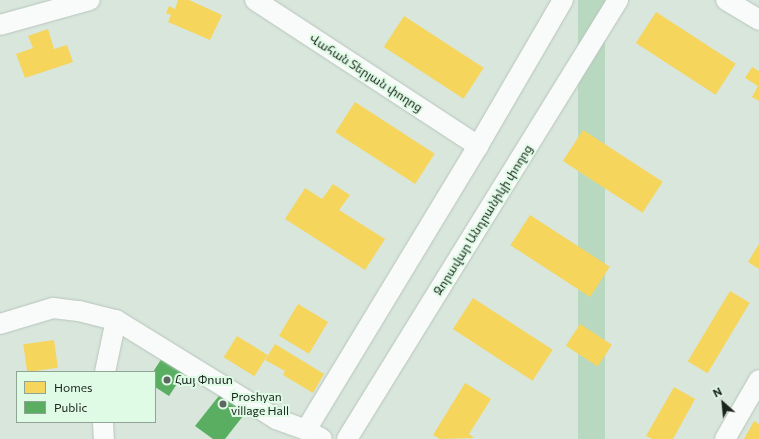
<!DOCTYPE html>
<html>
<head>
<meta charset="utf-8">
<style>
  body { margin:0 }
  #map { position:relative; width:759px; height:439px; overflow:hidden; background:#d8e6dc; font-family:Commissioner,"Noto Sans Armenian",sans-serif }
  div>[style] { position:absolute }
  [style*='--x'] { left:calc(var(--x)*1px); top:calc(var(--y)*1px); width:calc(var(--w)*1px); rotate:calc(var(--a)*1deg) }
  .green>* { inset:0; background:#b9d8c0; transform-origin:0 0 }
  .homes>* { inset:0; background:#f6d55c; transform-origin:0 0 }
  .public>* { inset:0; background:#5aae61 }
  .roads { filter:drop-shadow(0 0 1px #b8c4bb) drop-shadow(0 0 1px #b8c4bb) }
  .minor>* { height:20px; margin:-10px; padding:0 10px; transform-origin:10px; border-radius:10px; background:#f9fbfa }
  .dots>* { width:11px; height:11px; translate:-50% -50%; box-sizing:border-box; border:2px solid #dffae5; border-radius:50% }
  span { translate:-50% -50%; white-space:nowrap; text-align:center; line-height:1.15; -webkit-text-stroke:4px #dffae5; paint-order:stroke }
  .street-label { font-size:12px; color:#1a231c }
  .poi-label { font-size:12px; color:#1a231c }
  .left { translate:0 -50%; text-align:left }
  .legend { position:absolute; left:16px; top:371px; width:140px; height:52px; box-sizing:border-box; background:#dffae5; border:1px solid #90a495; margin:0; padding:5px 7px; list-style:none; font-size:12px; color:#1a231c }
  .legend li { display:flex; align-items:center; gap:8px; height:20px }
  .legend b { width:20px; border:1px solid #90a495 }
  .north { position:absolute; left:703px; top:383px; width:40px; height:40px; -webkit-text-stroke:3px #dffae5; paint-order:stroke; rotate:333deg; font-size:11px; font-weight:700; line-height:16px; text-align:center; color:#1a231c }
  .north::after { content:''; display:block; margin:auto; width:14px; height:18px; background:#1a231c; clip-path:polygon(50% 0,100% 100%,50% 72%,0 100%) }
</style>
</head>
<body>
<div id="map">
  <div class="green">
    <div style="left:578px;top:0;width:27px;height:473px"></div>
  </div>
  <div class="homes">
    <div style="clip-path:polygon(178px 0,189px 0,222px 15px,210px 40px,168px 22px,171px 15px,166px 13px,169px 6px,175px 9px)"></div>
    <div style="left:656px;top:12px;width:95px;height:37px;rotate:33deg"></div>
    <div style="left:404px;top:16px;width:95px;height:37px;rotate:33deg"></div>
    <div style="clip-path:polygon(48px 29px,54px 49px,67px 45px,73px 62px,25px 78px,16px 54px,33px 48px,28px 36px)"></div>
    <div style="clip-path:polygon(752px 67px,759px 71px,759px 101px,752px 97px,758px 86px,745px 78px)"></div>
    <div style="left:355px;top:102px;width:95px;height:36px;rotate:33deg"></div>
    <div style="left:583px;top:130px;width:95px;height:37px;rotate:33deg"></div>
    <div style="clip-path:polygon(333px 184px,350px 195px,339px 210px,385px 239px,365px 270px,285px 219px,305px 188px,322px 199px)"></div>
    <div style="left:530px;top:215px;width:95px;height:36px;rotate:33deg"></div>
    <div style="clip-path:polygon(759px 244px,759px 269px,748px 262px)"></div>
    <div style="left:730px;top:291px;width:23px;height:82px;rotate:31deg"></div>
    <div style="left:473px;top:298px;width:95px;height:37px;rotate:33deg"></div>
    <div style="left:298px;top:304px;width:35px;height:37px;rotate:31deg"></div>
    <div style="left:580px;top:324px;width:38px;height:26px;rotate:33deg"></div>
    <div style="left:237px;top:336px;width:36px;height:25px;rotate:32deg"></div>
    <div style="left:54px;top:340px;width:28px;height:31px;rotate:82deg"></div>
    <div style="clip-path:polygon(275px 344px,324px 374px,313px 393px,283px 375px,285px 371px,265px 360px)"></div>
    <div style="clip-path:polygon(465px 383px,491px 399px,469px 434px,474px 438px,440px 439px,433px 435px)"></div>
    <div style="clip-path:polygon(674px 387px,695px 399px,673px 439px,652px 439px,646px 436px)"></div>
    <div style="clip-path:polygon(754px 421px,759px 424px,759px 439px,744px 439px)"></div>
  </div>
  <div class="public">
    <div style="clip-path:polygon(162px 358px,184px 373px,169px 396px,155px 387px,155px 372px,153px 372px)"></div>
    <div style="clip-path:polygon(222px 392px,247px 411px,225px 439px,213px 439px,195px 426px)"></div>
  </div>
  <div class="roads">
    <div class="minor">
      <div style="--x:255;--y:0;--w:267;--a:33.2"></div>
      <div style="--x:726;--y:0;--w:39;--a:31"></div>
      <div style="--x:0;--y:25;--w:93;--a:-15.5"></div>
      <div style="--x:0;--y:324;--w:55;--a:-16.8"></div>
      <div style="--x:53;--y:308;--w:26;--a:7"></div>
      <div style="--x:79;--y:311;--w:38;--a:14"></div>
      <div style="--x:116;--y:320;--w:188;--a:31.7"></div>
      <div style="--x:276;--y:419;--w:32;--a:20"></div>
      <div style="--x:306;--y:430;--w:18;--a:29"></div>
      <div style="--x:105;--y:372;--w:53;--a:-78.1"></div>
      <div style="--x:103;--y:422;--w:17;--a:87"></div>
      <div style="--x:306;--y:430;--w:332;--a:-58.8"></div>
      <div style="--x:478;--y:146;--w:169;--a:-59.8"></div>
      <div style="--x:347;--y:439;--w:516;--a:-58.31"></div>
      <div style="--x:725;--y:439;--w:68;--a:-60"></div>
    </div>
  </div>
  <div class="dots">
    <div style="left:167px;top:380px;background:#5c675f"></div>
    <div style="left:223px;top:404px;background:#5c675f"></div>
  </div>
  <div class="street-label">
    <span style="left:366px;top:73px;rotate:33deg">Վահան Տերյան փողոց</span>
    <span style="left:483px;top:220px;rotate:-58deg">Զորավար Անդրանիկի փողոց</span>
  </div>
  <div class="poi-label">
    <span class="left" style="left:175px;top:380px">Հայ Փոստ</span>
    <span class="left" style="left:231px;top:404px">Proshyan<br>village Hall</span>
  </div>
  <ul class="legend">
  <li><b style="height:11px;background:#f6d55c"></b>Homes</li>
  <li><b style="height:11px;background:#5aae61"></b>Public</li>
  </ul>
  <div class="north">N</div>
</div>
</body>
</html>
